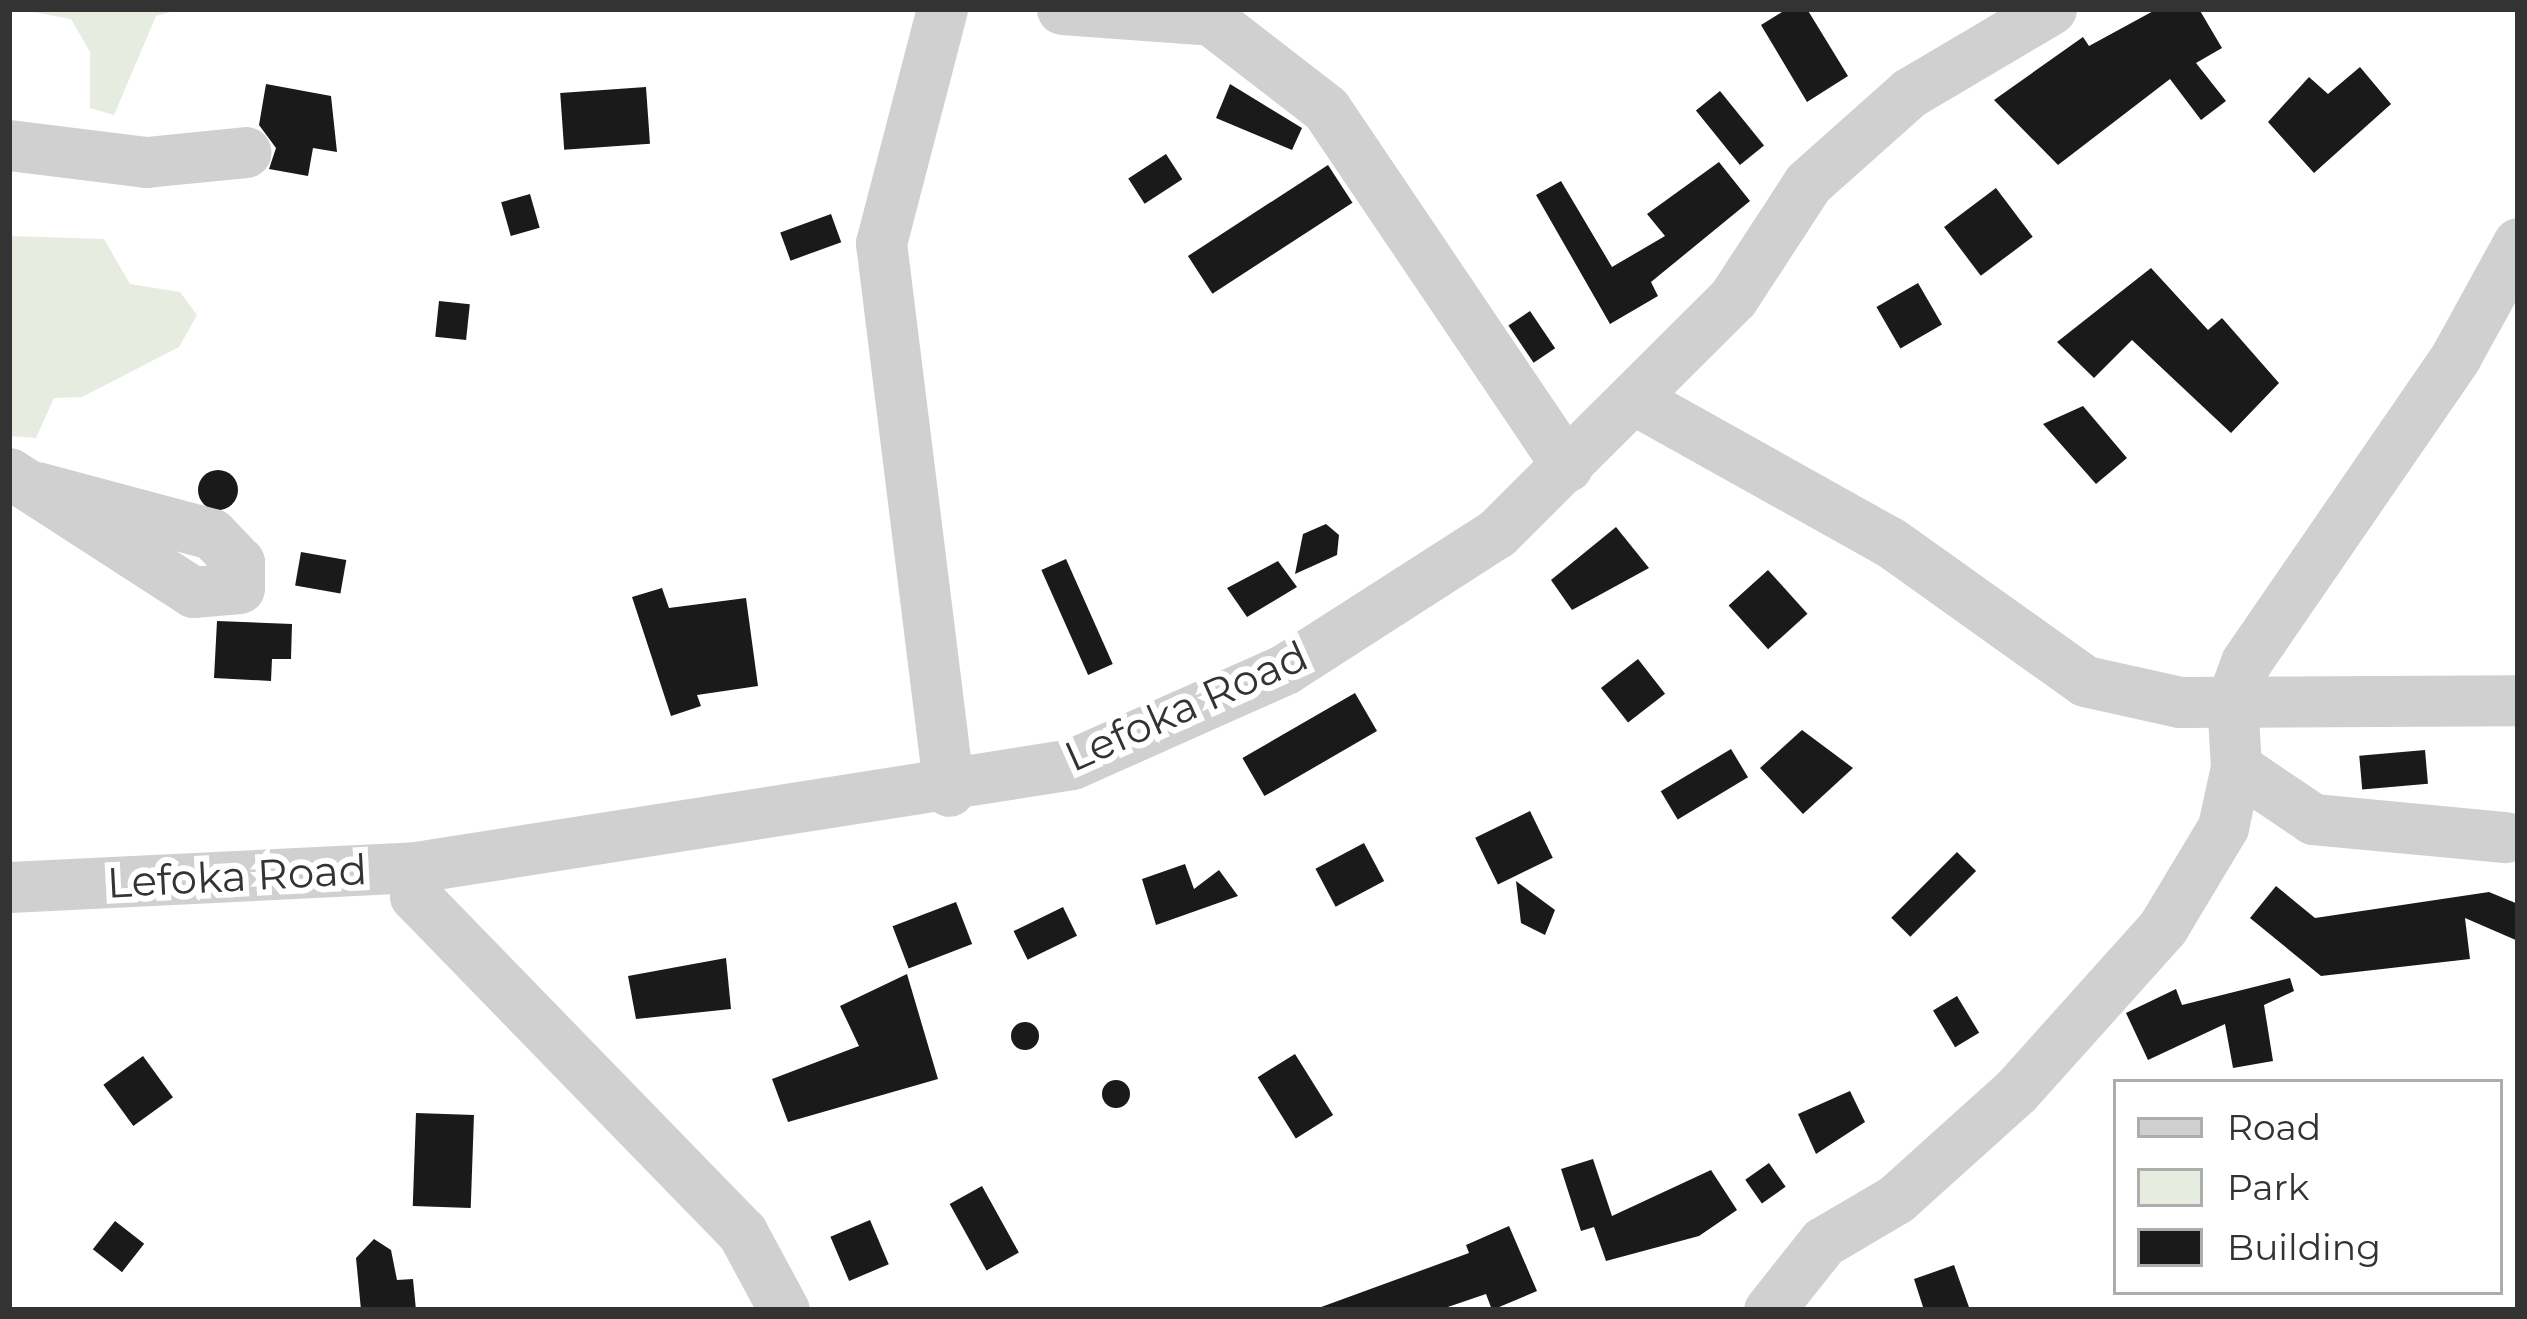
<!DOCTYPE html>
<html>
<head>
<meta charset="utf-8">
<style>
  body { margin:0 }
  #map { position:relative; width:2527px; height:1319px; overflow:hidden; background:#fff; font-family:Montserrat,sans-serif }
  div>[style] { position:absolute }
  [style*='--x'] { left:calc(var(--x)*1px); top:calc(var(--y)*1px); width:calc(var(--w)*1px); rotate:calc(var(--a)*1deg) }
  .green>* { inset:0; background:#e6ecdf }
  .building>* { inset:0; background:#1a1a1a; transform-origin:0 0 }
  .round { border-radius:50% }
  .minor>* { height:51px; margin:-25.5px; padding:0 25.5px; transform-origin:25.5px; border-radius:25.5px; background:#d0d0d0 }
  span { translate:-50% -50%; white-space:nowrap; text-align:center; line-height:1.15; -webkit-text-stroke:12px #fff; paint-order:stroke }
  .street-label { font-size:42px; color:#333 }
  .frame { position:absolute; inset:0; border:12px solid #333; pointer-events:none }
  .legend { position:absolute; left:2113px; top:1079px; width:390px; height:216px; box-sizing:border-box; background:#fff; border:3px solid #adadad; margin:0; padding:15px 21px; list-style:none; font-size:36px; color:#333 }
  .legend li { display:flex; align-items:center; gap:24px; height:60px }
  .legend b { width:60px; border:3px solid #adadad }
</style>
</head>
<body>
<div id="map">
  <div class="green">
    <div style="clip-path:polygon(17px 9px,182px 9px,156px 16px,114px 115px,90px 108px,90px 52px,71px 19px)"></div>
    <div style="clip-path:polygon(9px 236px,104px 239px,130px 284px,180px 292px,197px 315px,179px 347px,82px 397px,54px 398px,36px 438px,9px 436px)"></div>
  </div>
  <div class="building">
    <div style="clip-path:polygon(1787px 9px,1807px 9px,1848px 76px,1807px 102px,1761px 25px)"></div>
    <div style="clip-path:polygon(2157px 9px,2199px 9px,2222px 48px,2196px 63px,2226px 101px,2201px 120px,2170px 79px,2058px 165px,1994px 100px,2083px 37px,2089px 46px)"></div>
    <div style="clip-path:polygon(2360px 67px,2391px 104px,2314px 173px,2268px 122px,2309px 77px,2328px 94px)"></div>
    <div style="clip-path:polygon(266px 84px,331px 96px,337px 152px,313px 148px,308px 176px,269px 169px,276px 148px,259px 125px)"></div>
    <div style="clip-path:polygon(1230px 84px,1302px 128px,1292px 150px,1216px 118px)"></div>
    <div style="left:646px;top:87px;width:57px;height:86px;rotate:86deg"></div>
    <div style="left:1720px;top:91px;width:70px;height:31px;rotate:51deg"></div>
    <div style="left:1166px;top:154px;width:30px;height:45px;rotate:57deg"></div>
    <div style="clip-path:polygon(1719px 162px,1750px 201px,1651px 282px,1658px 296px,1610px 324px,1536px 195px,1561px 181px,1612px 267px,1665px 236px,1647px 214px)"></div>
    <div style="left:1328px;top:165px;width:45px;height:167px;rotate:57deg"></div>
    <div style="left:1996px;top:188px;width:61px;height:65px;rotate:53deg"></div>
    <div style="left:530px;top:194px;width:35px;height:30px;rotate:74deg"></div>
    <div style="left:831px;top:214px;width:30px;height:54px;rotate:70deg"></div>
    <div style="clip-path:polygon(2151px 268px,2208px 330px,2222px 318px,2279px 383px,2231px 433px,2132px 340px,2094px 378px,2057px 342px)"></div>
    <div style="left:1918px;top:283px;width:48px;height:48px;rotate:60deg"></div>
    <div style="left:439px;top:301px;width:31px;height:36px;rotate:6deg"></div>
    <div style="left:1530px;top:311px;width:45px;height:26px;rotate:56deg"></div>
    <div style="clip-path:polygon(2083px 406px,2127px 458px,2096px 484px,2043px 424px)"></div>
    <div class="round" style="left:198px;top:470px;width:40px;height:40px"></div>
    <div style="clip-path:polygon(1326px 524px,1339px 535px,1337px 555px,1295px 574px,1303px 534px)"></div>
    <div style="clip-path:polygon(1616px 527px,1649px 568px,1572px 610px,1551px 580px)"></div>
    <div style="left:301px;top:552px;width:46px;height:34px;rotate:10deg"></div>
    <div style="left:1066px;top:559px;width:115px;height:27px;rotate:66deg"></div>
    <div style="clip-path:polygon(1278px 561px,1297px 587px,1247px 617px,1227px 588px)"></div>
    <div style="left:1768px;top:570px;width:59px;height:53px;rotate:48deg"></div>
    <div style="clip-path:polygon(662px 588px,669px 608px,746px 598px,758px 686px,697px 695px,701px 706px,671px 716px,632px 597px)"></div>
    <div style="clip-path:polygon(217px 621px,292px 624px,291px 659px,272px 659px,271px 681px,214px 678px)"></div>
    <div style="left:1638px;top:659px;width:44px;height:47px;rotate:52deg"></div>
    <div style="left:1355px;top:693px;width:44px;height:130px;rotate:60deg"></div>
    <div style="clip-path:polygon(1802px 730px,1853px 768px,1803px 814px,1760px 768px)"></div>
    <div style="left:1731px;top:749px;width:33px;height:82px;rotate:59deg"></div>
    <div style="left:2425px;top:750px;width:34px;height:66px;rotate:85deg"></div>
    <div style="left:1530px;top:811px;width:52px;height:61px;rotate:64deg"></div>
    <div style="left:1364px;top:843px;width:43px;height:55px;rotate:62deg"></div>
    <div style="left:1957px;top:852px;width:27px;height:93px;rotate:45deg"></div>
    <div style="clip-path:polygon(1185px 864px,1194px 889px,1219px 870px,1238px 896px,1156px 925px,1142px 879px)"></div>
    <div style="clip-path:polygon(1516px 881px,1555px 910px,1545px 935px,1521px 923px)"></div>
    <div style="clip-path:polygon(2276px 886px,2315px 918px,2489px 892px,2518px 904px,2518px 941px,2465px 918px,2470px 959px,2321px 976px,2250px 918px)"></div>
    <div style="left:956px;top:902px;width:45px;height:68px;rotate:69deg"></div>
    <div style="left:1063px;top:907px;width:32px;height:55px;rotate:64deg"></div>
    <div style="clip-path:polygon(726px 958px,731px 1009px,636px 1019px,628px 976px)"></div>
    <div style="clip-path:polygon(907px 974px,938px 1079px,788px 1122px,772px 1079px,859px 1046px,840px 1006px)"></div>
    <div style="clip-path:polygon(2290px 978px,2294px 991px,2264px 1005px,2273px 1061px,2233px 1068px,2225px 1024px,2148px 1060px,2126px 1013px,2176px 989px,2182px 1005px)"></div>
    <div style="left:1957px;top:996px;width:43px;height:28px;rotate:59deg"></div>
    <div class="round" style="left:1011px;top:1022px;width:28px;height:28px"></div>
    <div style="left:1295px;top:1054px;width:72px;height:44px;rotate:58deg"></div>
    <div style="left:143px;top:1056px;width:51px;height:49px;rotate:54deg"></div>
    <div class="round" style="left:1102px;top:1080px;width:28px;height:28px"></div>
    <div style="clip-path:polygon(1850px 1091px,1865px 1122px,1816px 1154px,1798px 1114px)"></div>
    <div style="left:416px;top:1113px;width:58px;height:93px;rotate:2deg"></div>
    <div style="clip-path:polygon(1593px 1159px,1612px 1216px,1711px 1170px,1737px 1210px,1699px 1236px,1606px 1261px,1594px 1227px,1581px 1231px,1561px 1169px)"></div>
    <div style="left:1769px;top:1163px;width:29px;height:29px;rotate:55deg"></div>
    <div style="left:982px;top:1186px;width:76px;height:37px;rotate:61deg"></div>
    <div style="left:870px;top:1220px;width:48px;height:43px;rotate:67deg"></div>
    <div style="left:115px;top:1221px;width:37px;height:36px;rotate:38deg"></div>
    <div style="clip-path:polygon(1509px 1226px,1537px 1291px,1492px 1310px,1486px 1294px,1439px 1310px,1313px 1310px,1469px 1253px,1466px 1245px)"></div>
    <div style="clip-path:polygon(374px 1239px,391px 1250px,397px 1280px,413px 1279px,416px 1310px,361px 1310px,356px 1258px)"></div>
    <div style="clip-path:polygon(1954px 1265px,1970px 1310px,1924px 1310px,1914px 1279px)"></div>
  </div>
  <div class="minor">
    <div style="--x:942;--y:9;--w:242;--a:104.6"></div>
    <div style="--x:881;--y:243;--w:552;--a:82.93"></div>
    <div style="--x:1062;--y:9;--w:149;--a:4.2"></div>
    <div style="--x:1211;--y:20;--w:145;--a:37.7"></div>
    <div style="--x:1326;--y:109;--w:431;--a:56"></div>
    <div style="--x:9;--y:145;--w:138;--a:7.1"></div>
    <div style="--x:146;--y:162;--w:100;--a:-5.7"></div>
    <div style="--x:1639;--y:402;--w:287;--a:29.2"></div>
    <div style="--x:1890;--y:542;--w:239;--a:35.5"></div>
    <div style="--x:2085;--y:681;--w:97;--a:12.5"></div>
    <div style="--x:2180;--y:702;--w:338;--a:-0.3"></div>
    <div style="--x:9;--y:473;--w:219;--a:32.9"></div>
    <div style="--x:193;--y:592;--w:46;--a:-5"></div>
    <div style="--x:239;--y:588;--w:26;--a:-90"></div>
    <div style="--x:239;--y:562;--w:39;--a:-134"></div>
    <div style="--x:212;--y:534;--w:182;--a:-165"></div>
    <div style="--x:2236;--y:767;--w:93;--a:34"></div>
    <div style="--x:2313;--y:819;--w:193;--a:5.4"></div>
    <div style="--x:416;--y:867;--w:29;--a:92"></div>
    <div style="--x:415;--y:896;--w:469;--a:45.8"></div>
    <div style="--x:742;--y:1232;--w:89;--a:61.7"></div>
    <div style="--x:9;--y:887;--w:407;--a:-2.8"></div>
    <div style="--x:416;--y:867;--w:664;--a:-8.92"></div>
    <div style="--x:1072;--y:764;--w:233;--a:-24"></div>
    <div style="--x:1285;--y:669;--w:252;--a:-32.7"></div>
    <div style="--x:1497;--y:533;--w:333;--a:-44.9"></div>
    <div style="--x:1733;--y:298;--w:137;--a:-56.9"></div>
    <div style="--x:1808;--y:183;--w:135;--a:-41.7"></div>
    <div style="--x:1909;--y:93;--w:165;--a:-30.6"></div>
    <div style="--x:1769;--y:1310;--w:87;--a:-51.5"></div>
    <div style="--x:1823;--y:1242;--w:85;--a:-30.5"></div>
    <div style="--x:1896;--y:1199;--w:161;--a:-42"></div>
    <div style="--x:2016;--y:1091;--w:220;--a:-48.1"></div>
    <div style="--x:2163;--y:927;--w:117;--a:-59"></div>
    <div style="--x:2223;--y:827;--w:61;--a:-77.8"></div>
    <div style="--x:2236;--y:767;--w:67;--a:-93.4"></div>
    <div style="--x:2232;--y:700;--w:40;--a:-69.8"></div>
    <div style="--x:2246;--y:662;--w:371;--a:-55.5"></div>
    <div style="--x:2456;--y:356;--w:129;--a:-61.2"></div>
  </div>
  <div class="street-label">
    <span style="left:1186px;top:706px;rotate:-24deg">Lefoka Road</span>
    <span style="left:237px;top:876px;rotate:-3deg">Lefoka Road</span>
  </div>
  <div class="frame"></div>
  <ul class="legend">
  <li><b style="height:15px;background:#d0d0d0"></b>Road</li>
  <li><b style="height:33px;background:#e6ecdf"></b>Park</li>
  <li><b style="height:33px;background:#1a1a1a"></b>Building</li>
  </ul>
</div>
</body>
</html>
